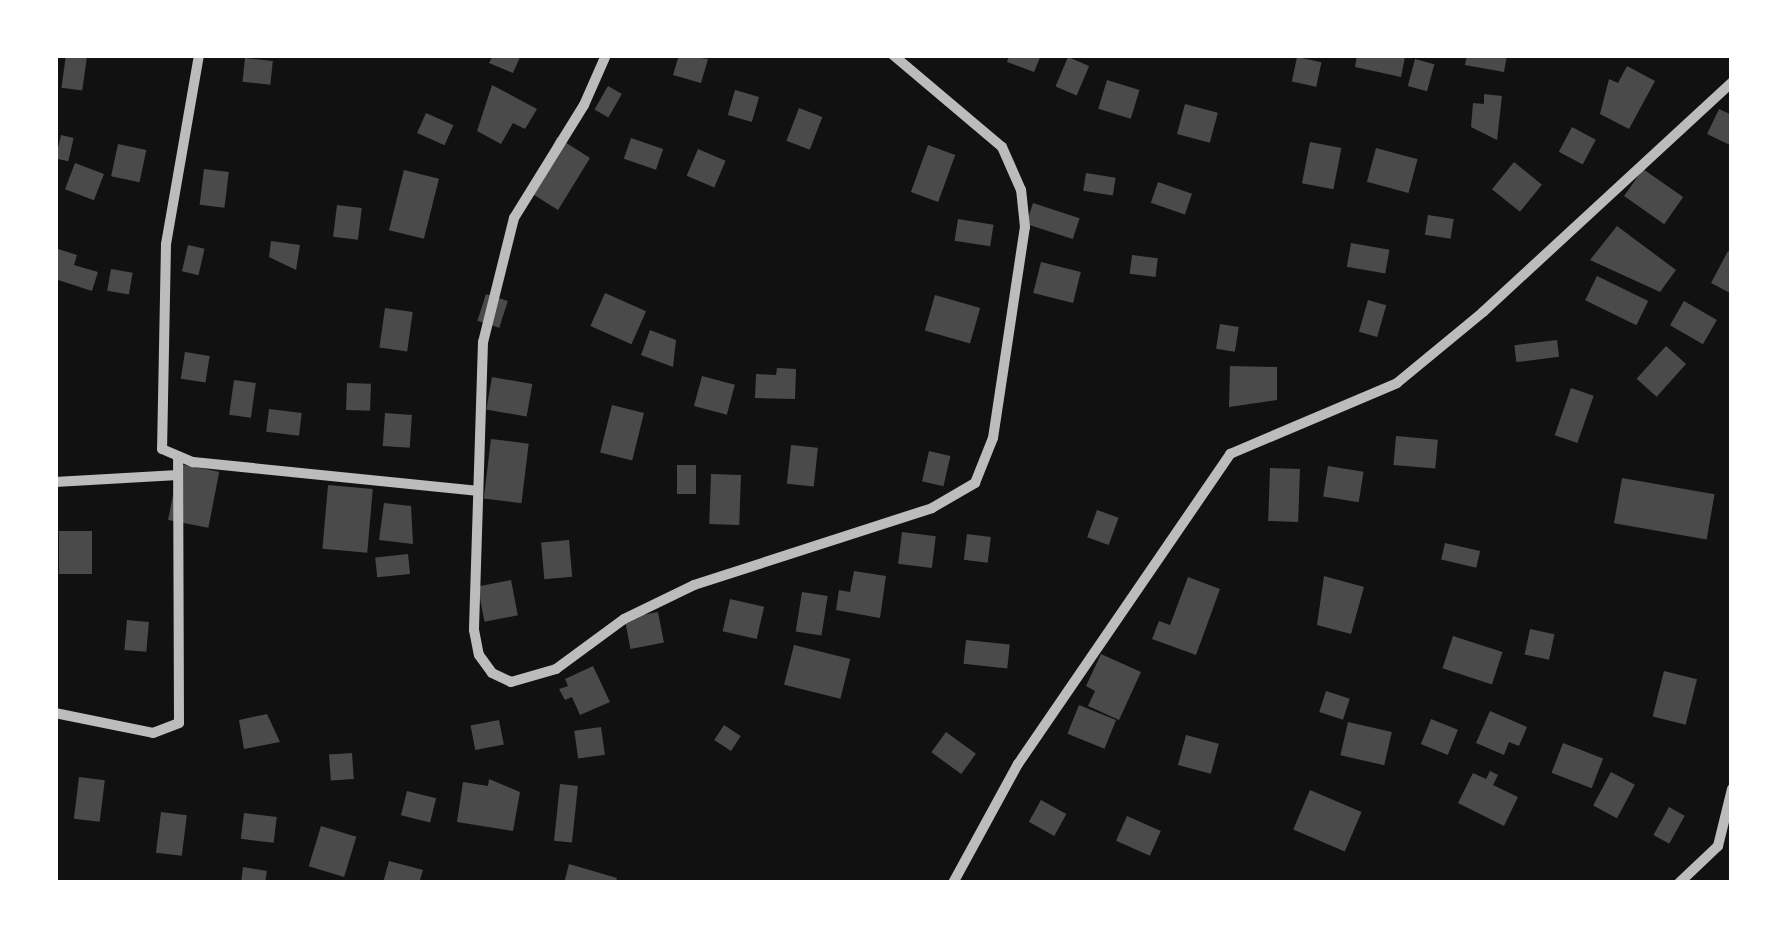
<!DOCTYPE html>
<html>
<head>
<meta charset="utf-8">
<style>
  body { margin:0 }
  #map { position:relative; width:1787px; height:938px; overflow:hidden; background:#111; font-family:Karla,sans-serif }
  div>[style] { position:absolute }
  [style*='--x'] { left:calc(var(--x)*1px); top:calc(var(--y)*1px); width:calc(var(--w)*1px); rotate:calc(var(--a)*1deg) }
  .building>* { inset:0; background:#4a4a4a; transform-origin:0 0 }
  .minor>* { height:10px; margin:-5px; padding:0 5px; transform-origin:5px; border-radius:5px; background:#bcbcbc }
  span { translate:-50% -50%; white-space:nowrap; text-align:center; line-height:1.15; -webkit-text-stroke:10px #fff; paint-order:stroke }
  .frame { position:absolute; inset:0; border:58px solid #fff; pointer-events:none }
</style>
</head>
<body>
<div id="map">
  <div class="building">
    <div style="left:66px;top:55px;width:21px;height:33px;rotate:8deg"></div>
    <div style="clip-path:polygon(493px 55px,521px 55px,513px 73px,489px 63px)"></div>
    <div style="clip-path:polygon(679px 55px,708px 59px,701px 83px,673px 75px)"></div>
    <div style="clip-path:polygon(1009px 55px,1041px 55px,1034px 72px,1007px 62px)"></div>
    <div style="clip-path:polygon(1357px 55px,1405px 57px,1401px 77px,1355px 67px)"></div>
    <div style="clip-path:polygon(1467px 55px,1507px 55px,1504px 72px,1465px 65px)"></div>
    <div style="left:1068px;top:57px;width:23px;height:32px;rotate:23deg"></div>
    <div style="left:1297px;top:57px;width:25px;height:25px;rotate:12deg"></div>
    <div style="left:245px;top:58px;width:28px;height:24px;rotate:6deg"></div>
    <div style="left:1415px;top:59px;width:20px;height:28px;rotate:15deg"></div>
    <div style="clip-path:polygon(1627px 66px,1655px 81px,1629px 129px,1600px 114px,1609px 79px,1618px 83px)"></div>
    <div style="left:1107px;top:80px;width:34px;height:30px;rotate:17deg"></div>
    <div style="clip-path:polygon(492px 85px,537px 109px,525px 129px,513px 123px,501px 144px,477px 131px)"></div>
    <div style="left:608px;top:86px;width:16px;height:27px;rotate:30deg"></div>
    <div style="left:735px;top:90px;width:25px;height:26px;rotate:16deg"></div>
    <div style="clip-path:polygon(1484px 94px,1502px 96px,1497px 140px,1471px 127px,1473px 103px,1484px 104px)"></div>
    <div style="left:1185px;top:104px;width:34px;height:31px;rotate:15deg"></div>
    <div style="left:799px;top:108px;width:25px;height:35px;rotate:21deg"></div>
    <div style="clip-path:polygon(1719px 109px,1732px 115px,1732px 146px,1707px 134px)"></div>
    <div style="left:426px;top:113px;width:30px;height:22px;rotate:24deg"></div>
    <div style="left:1572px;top:127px;width:27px;height:28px;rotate:28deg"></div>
    <div style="left:61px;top:135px;width:13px;height:24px;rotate:13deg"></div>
    <div style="clip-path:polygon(557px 137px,590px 158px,558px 210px,531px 193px)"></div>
    <div style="left:631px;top:138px;width:34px;height:22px;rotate:19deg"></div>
    <div style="left:1310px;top:142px;width:32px;height:42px;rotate:11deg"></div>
    <div style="left:118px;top:144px;width:29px;height:33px;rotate:12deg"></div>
    <div style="left:928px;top:145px;width:29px;height:50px;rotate:20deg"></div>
    <div style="left:1376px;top:148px;width:43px;height:35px;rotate:15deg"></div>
    <div style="left:698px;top:149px;width:30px;height:29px;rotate:23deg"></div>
    <div style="left:1514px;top:162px;width:36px;height:35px;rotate:39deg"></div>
    <div style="left:75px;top:163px;width:31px;height:28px;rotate:21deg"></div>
    <div style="left:204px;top:169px;width:25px;height:36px;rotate:7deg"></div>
    <div style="left:1643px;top:169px;width:49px;height:33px;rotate:35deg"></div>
    <div style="left:404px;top:170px;width:36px;height:62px;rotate:14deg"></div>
    <div style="left:1086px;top:173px;width:30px;height:18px;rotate:9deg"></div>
    <div style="left:1158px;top:182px;width:36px;height:22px;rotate:19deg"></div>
    <div style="left:1033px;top:203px;width:49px;height:22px;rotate:18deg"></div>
    <div style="left:337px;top:205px;width:25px;height:32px;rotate:7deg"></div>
    <div style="left:1428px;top:215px;width:26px;height:20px;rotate:9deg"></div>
    <div style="left:958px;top:219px;width:36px;height:22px;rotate:9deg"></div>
    <div style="clip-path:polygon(1617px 226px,1676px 270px,1660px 292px,1590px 260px)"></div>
    <div style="clip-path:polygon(271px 241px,300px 245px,296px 270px,269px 257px)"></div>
    <div style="left:1351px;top:243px;width:39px;height:24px;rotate:10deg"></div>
    <div style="left:188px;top:245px;width:17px;height:27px;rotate:13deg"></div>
    <div style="clip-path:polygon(55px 248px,77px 255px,74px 265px,98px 272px,92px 291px,55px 279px)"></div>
    <div style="clip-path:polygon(1728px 251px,1732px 253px,1732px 294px,1711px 283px)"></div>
    <div style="left:1132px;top:255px;width:26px;height:19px;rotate:7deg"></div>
    <div style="left:1041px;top:262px;width:41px;height:32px;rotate:14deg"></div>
    <div style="left:111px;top:269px;width:22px;height:22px;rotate:10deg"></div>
    <div style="left:1597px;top:276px;width:57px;height:27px;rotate:26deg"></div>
    <div style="left:605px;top:293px;width:45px;height:36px;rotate:24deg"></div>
    <div style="left:486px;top:294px;width:23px;height:28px;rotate:18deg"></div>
    <div style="left:935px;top:295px;width:47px;height:37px;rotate:16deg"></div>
    <div style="left:1368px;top:300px;width:19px;height:33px;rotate:16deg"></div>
    <div style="left:1684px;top:301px;width:38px;height:28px;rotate:30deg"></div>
    <div style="left:385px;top:308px;width:28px;height:40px;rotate:8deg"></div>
    <div style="left:1220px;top:324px;width:19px;height:25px;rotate:9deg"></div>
    <div style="clip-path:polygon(650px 330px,676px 340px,673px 367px,641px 355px)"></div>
    <div style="left:1557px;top:340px;width:17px;height:43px;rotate:83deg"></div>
    <div style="left:1666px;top:346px;width:27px;height:44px;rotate:42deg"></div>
    <div style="left:185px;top:352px;width:25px;height:27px;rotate:9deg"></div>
    <div style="clip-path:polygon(1230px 366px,1277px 367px,1277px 400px,1229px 407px)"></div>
    <div style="clip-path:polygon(777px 368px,796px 369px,795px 399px,755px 398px,756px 374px,776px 375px)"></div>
    <div style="left:702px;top:376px;width:34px;height:31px;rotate:15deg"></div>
    <div style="left:492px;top:377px;width:41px;height:33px;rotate:10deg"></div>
    <div style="left:234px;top:380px;width:22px;height:35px;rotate:8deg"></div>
    <div style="left:347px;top:383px;width:24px;height:27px;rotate:2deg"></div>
    <div style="left:1571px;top:388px;width:24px;height:50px;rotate:19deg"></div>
    <div style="left:612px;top:405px;width:33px;height:49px;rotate:14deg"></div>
    <div style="left:269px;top:409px;width:33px;height:23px;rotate:7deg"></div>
    <div style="left:385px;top:413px;width:27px;height:33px;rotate:4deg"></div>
    <div style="left:1396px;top:436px;width:42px;height:29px;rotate:5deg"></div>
    <div style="left:491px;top:439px;width:38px;height:60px;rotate:7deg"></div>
    <div style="left:791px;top:445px;width:27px;height:39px;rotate:6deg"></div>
    <div style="left:929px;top:451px;width:22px;height:31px;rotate:13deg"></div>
    <div style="left:179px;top:464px;width:41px;height:57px;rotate:11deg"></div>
    <div style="left:677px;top:465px;width:19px;height:29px"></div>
    <div style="left:1328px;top:466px;width:36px;height:31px;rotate:9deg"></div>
    <div style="left:1270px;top:468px;width:30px;height:53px;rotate:2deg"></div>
    <div style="left:711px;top:474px;width:30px;height:50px;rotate:2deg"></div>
    <div style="left:1622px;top:478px;width:94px;height:46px;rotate:10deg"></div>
    <div style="left:328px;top:485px;width:45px;height:64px;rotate:5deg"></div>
    <div style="clip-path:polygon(384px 503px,411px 506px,413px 544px,379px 540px)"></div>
    <div style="left:1097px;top:510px;width:23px;height:29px;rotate:20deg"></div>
    <div style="left:92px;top:531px;width:43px;height:33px;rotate:90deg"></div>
    <div style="left:902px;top:532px;width:34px;height:32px;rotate:7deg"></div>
    <div style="left:967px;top:534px;width:24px;height:26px;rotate:7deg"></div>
    <div style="left:569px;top:540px;width:37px;height:28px;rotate:85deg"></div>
    <div style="left:1445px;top:543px;width:36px;height:17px;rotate:13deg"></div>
    <div style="left:408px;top:554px;width:20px;height:33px;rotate:84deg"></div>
    <div style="clip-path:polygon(854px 571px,886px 576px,880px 618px,836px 610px,839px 590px,850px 592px)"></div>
    <div style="clip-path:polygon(1324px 576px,1364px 587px,1351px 634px,1317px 625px)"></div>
    <div style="clip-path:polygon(1188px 577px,1220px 589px,1196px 655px,1152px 639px,1159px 621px,1170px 625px)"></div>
    <div style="left:511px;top:580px;width:36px;height:34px;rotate:79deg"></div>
    <div style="left:802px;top:592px;width:26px;height:40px;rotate:9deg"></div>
    <div style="left:730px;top:599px;width:35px;height:33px;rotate:13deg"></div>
    <div style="left:658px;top:612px;width:31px;height:34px;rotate:79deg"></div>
    <div style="left:127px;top:620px;width:22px;height:30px;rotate:5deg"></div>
    <div style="left:1530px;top:629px;width:25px;height:26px;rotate:12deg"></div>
    <div style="left:1453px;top:636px;width:52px;height:34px;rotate:18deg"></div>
    <div style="left:966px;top:640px;width:44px;height:24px;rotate:6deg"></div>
    <div style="left:794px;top:645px;width:58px;height:41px;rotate:14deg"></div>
    <div style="clip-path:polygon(1101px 654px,1141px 672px,1119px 720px,1088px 706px,1095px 691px,1086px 686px)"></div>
    <div style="clip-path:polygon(593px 666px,610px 702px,580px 715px,572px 697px,565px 700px,559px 689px,568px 686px,565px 679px)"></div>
    <div style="left:1664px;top:671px;width:34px;height:47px;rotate:14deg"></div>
    <div style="left:1326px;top:691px;width:25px;height:22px;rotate:18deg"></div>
    <div style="left:1079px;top:705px;width:40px;height:31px;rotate:22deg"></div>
    <div style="clip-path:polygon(1490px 711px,1527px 727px,1519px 746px,1509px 742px,1504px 755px,1476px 743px)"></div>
    <div style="clip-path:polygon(267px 714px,280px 742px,244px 749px,239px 720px)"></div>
    <div style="left:1431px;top:719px;width:29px;height:27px;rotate:22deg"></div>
    <div style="left:499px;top:720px;width:25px;height:29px;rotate:79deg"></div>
    <div style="left:1348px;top:722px;width:45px;height:34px;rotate:13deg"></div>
    <div style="left:724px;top:725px;width:20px;height:18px;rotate:33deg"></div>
    <div style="left:601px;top:727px;width:28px;height:27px;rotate:82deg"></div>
    <div style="left:946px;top:732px;width:37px;height:25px;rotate:36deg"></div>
    <div style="left:1186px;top:735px;width:34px;height:31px;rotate:15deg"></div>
    <div style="left:1563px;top:743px;width:43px;height:32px;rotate:21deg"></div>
    <div style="left:352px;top:753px;width:26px;height:23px;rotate:86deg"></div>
    <div style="clip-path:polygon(1490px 771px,1498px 775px,1493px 785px,1518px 797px,1504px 826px,1458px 803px,1473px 773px,1486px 779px)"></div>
    <div style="left:1611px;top:772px;width:27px;height:38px;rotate:28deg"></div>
    <div style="left:79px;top:777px;width:26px;height:42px;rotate:7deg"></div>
    <div style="clip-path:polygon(489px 779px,520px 792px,513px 831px,457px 822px,463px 782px,488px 786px)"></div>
    <div style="left:560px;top:784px;width:18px;height:57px;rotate:6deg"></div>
    <div style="left:1310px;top:790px;width:56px;height:43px;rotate:23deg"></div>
    <div style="left:407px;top:791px;width:30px;height:25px;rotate:14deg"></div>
    <div style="left:1041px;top:800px;width:29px;height:25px;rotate:29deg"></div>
    <div style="left:1669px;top:807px;width:18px;height:32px;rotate:29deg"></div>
    <div style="left:161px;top:812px;width:26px;height:41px;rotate:7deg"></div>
    <div style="left:244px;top:813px;width:33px;height:26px;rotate:7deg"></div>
    <div style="left:1127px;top:816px;width:37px;height:27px;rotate:24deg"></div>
    <div style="left:321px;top:826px;width:37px;height:42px;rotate:17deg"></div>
    <div style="clip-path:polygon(389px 861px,423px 870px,419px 883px,383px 883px)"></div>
    <div style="clip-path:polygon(569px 864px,617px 878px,615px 883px,564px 883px)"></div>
    <div style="clip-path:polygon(243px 867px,267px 871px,265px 883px,241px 883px)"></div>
  </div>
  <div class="minor">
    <div style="--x:199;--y:55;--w:192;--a:99.9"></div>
    <div style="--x:166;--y:244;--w:205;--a:91.1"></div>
    <div style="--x:162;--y:449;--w:34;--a:23"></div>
    <div style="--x:193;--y:462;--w:285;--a:5.8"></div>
    <div style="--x:606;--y:55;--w:55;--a:113.7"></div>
    <div style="--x:584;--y:105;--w:133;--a:121.8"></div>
    <div style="--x:514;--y:218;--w:128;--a:104"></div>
    <div style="--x:483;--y:342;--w:288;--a:91.8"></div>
    <div style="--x:474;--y:630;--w:25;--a:79"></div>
    <div style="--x:479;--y:655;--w:22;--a:54"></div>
    <div style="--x:492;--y:673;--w:21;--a:25"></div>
    <div style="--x:511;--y:682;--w:47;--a:-16.1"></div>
    <div style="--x:556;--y:669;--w:84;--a:-36.3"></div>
    <div style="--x:624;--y:619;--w:78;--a:-25.9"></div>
    <div style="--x:694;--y:585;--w:250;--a:-17.9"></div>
    <div style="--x:932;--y:508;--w:50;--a:-30.2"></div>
    <div style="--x:975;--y:483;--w:48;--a:-68.2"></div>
    <div style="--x:993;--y:438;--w:213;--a:-81.4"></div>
    <div style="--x:1025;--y:227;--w:37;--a:-96"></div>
    <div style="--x:1021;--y:190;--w:47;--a:-113.8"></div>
    <div style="--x:1002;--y:147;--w:143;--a:-139.8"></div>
    <div style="--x:55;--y:482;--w:123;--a:-3.3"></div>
    <div style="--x:55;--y:713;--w:100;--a:11.5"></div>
    <div style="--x:153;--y:733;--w:28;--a:-21"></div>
    <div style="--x:179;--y:723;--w:264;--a:-90.2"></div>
    <div style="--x:953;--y:883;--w:136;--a:-61.4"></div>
    <div style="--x:1018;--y:764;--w:376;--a:-55.6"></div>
    <div style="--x:1230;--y:454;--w:181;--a:-23"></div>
    <div style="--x:1397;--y:383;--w:112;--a:-39.5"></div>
    <div style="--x:1483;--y:312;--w:339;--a:-42.7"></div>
    <div style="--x:1679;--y:883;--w:54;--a:-43.5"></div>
    <div style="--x:1718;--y:846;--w:59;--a:-76.2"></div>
  </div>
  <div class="frame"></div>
</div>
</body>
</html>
